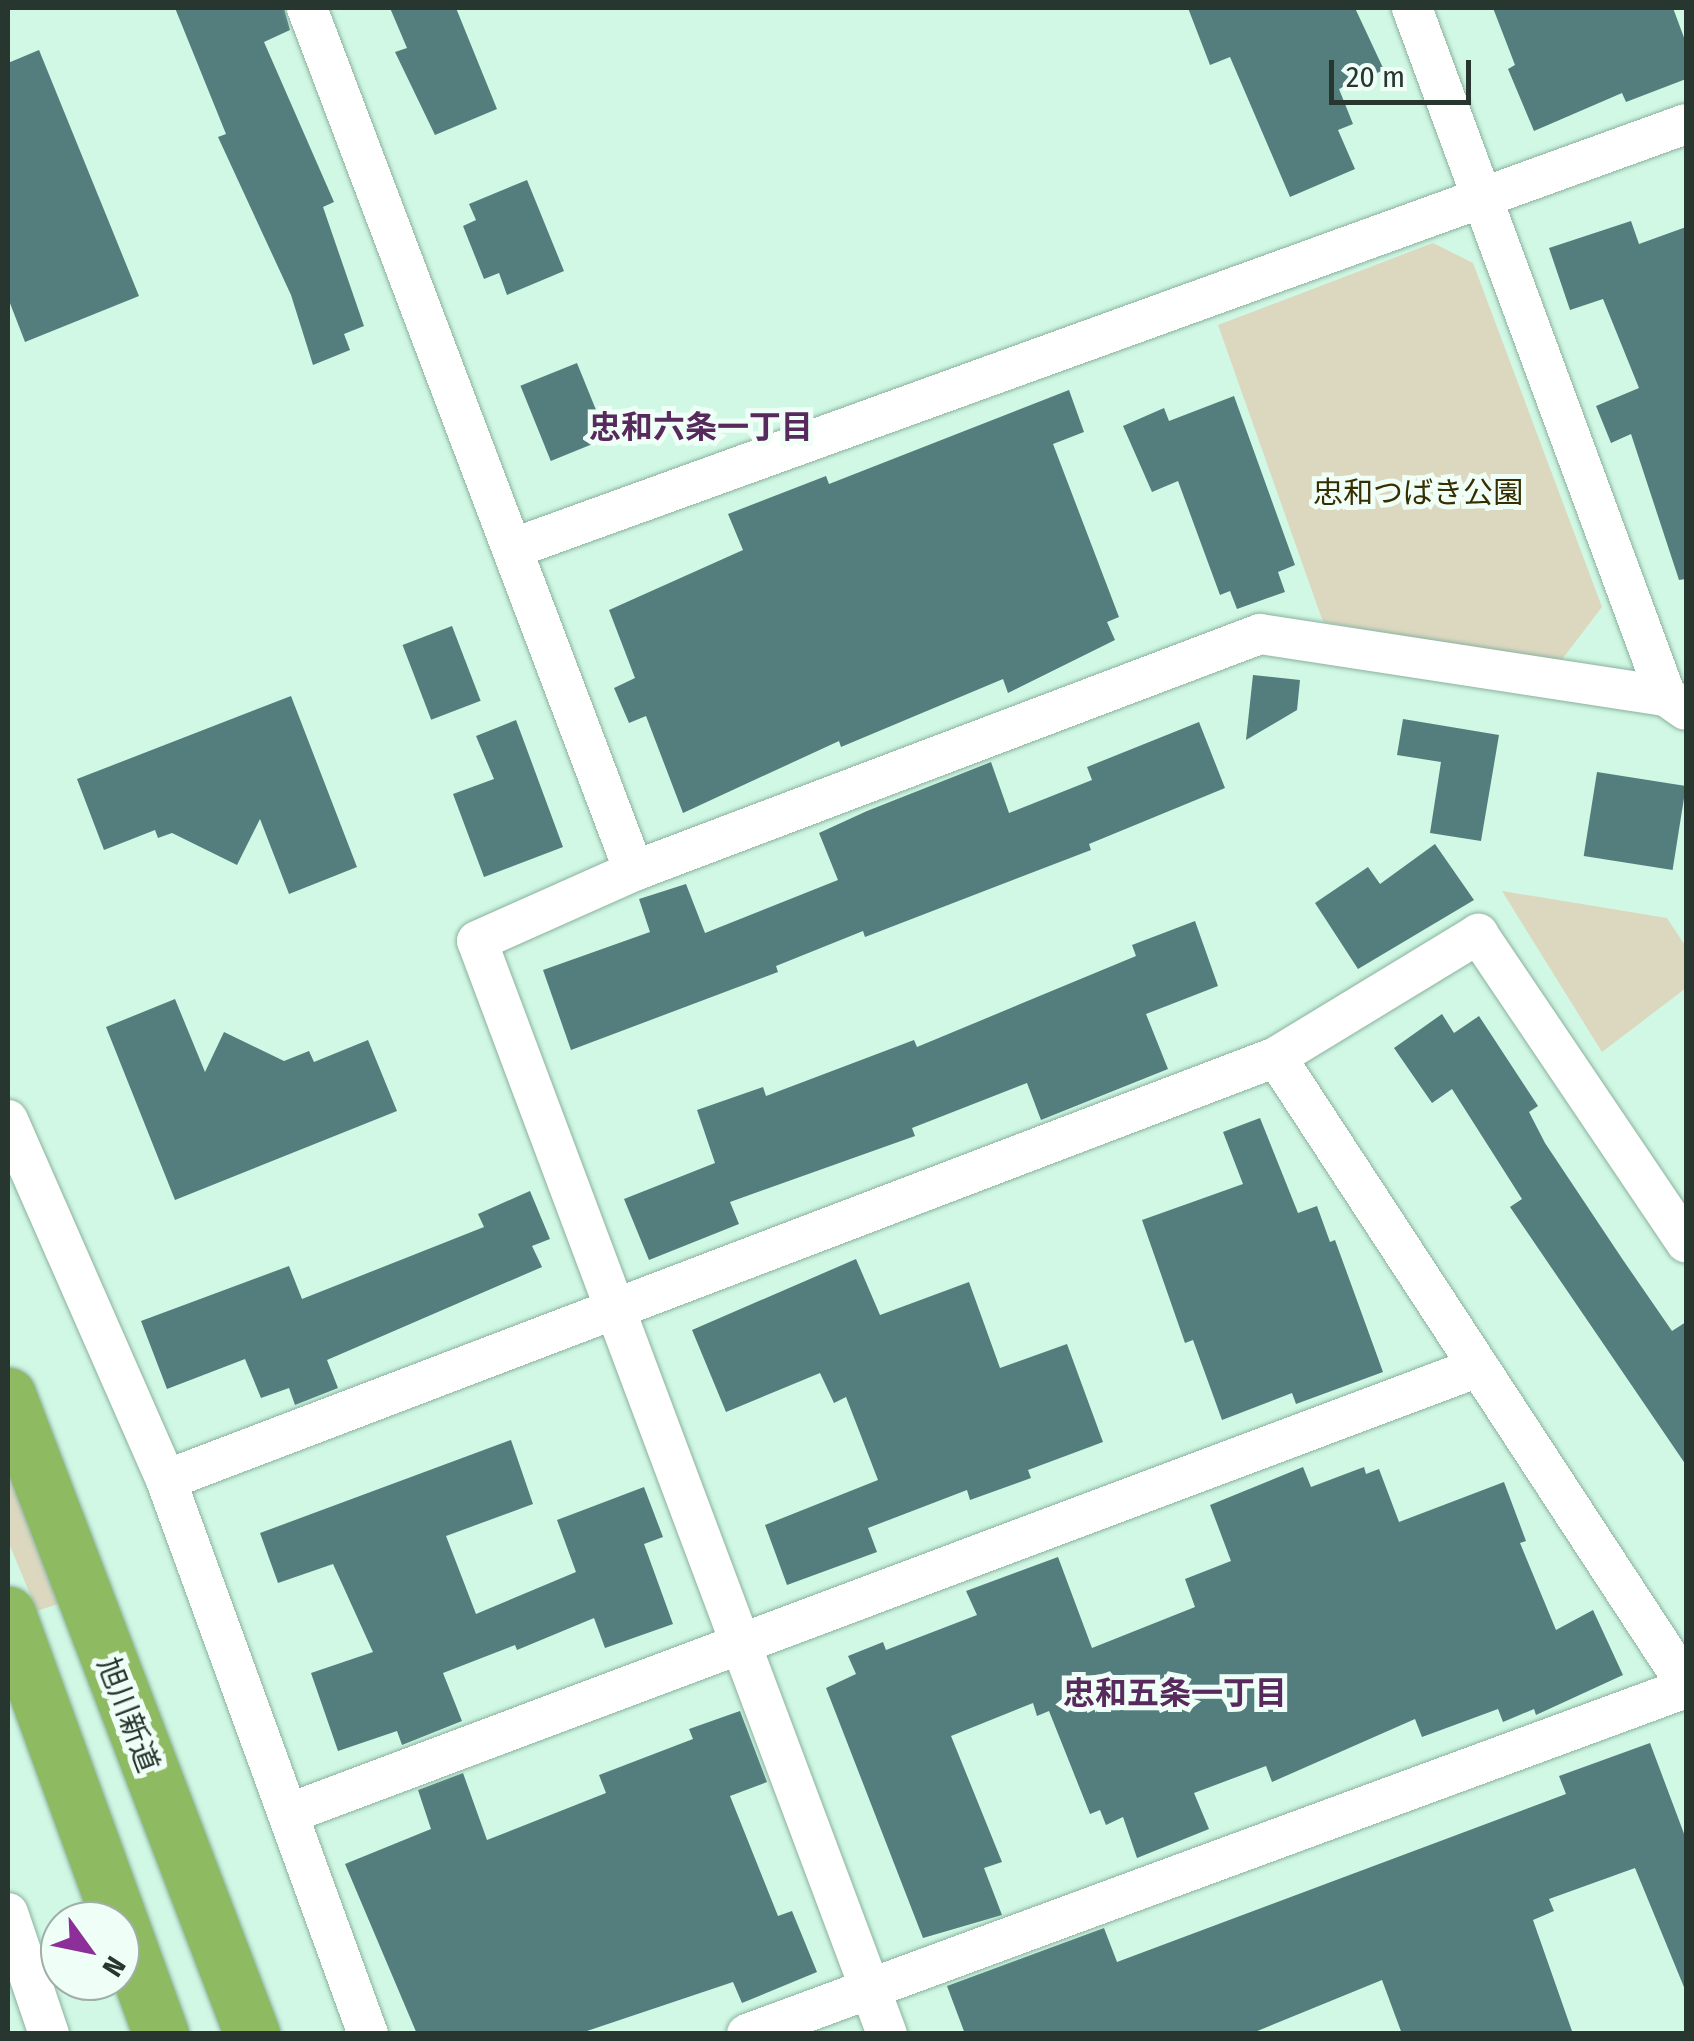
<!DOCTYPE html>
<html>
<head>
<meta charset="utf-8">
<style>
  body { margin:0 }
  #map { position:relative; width:1694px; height:2041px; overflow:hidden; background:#d0f8e4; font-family:"Fira Sans Condensed","Noto Sans JP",sans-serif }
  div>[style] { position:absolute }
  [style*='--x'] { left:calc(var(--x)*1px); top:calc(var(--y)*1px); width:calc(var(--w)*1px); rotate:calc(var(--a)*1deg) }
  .green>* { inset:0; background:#dcd8c0 }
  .building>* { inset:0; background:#537e7d; transform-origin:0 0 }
  .roads { filter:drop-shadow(0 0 2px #8bb19e) drop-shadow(0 0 2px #8bb19e) }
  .street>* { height:40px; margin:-20px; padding:0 20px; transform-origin:20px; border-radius:20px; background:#fff }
  .highway>* { height:55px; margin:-27.5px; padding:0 27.5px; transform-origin:27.5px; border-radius:27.5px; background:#8ebb62 }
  span { translate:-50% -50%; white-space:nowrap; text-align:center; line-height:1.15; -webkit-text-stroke:10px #effff7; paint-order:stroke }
  .park-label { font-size:30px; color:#362e01 }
  .street-label { font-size:30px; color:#27372f }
  .neighbourhood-label { font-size:32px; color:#57295c; font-weight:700 }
  .frame { position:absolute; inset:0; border:10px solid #27372f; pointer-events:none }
  .north { position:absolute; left:40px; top:1901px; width:100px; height:100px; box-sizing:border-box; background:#effff7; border:2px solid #9fafa7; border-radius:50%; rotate:123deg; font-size:28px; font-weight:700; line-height:40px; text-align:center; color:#27372f }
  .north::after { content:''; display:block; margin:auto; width:35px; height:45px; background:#8c2f98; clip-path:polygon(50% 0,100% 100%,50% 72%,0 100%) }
  .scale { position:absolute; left:1329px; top:60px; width:142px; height:45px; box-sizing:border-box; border:5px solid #27372f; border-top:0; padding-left:12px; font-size:30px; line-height:35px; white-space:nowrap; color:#27372f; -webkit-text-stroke:8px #effff7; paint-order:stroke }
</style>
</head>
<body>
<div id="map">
  <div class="green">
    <div style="clip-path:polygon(1433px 243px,1473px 263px,1602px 607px,1560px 662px,1323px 622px,1218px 325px)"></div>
    <div style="clip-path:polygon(1502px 891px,1667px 918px,1686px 947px,1686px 988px,1602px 1052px)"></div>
    <div style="clip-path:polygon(8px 1467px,58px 1604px,37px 1611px,8px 1541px)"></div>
  </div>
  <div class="building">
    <div style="clip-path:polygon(175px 8px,284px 8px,290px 30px,264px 42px,334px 202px,323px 207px,364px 326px,344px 334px,350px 350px,313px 365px,291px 295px,218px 137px,226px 134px)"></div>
    <div style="clip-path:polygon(390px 8px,456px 8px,497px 109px,435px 135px,395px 52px,407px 48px)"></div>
    <div style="clip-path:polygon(1188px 8px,1355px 8px,1384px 70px,1339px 89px,1353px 124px,1338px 130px,1355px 169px,1290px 197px,1230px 57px,1210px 65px)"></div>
    <div style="clip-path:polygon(1493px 8px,1673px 8px,1686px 43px,1686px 79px,1626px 102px,1622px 93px,1534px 131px,1508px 69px,1515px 65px)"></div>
    <div style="clip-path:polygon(39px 50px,139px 296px,25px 342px,8px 298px,8px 63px)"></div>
    <div style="clip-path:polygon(527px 180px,564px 271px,507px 295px,499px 273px,484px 279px,463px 226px,476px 220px,469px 204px)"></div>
    <div style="clip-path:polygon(1631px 221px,1639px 244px,1686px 227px,1686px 579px,1679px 580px,1631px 434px,1611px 443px,1596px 406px,1639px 388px,1603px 299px,1570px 310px,1549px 248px)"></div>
    <div style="left:577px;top:363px;width:81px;height:61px;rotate:68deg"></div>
    <div style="clip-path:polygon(1069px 390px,1084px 432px,1053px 444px,1119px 617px,1107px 622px,1115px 640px,1008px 693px,1003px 679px,841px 747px,839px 741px,683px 813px,646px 716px,629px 723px,614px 688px,635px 678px,609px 610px,743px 550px,728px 514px,826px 476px,829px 484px)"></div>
    <div style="clip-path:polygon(1234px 396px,1295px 565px,1278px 572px,1285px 592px,1237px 609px,1230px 591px,1220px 595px,1178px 481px,1152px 492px,1123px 426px,1164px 408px,1169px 421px)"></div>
    <div style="left:452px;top:626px;width:80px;height:53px;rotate:69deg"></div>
    <div style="clip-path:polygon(1253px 675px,1300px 680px,1297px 710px,1246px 740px)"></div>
    <div style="clip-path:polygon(291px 696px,357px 867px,289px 894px,260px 819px,237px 865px,172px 833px,158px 838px,155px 830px,104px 850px,77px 779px)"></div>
    <div style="clip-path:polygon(1403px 719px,1499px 735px,1481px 841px,1430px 833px,1441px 762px,1397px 755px)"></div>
    <div style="clip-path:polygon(516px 720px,563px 847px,484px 877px,453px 794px,494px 779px,476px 736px)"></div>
    <div style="clip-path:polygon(1199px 722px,1225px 788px,1089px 844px,1091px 850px,865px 937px,863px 931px,776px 966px,778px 972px,571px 1050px,543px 970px,650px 932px,639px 899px,686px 884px,705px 933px,838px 880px,819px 833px,867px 811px,991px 762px,1009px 813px,1092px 780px,1087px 767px)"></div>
    <div style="left:1597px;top:772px;width:90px;height:85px;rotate:9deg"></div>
    <div style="clip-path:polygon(1435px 844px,1474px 900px,1358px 969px,1315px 903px,1368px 867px,1380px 884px)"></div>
    <div style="clip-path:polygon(1195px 921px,1218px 986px,1146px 1014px,1168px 1069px,1041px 1120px,1027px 1083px,912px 1128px,915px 1136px,730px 1202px,739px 1224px,649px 1260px,624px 1199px,715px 1163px,697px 1110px,763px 1087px,766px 1096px,914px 1040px,917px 1047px,1136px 956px,1132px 945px)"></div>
    <div style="clip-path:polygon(175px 999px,205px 1072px,224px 1032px,284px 1061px,309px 1051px,314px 1062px,368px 1040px,397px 1111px,175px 1200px,106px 1027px)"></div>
    <div style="clip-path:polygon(1442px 1014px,1454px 1033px,1479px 1016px,1538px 1106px,1529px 1112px,1545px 1143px,1623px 1260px,1672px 1331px,1686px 1322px,1686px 1465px,1510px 1207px,1522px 1199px,1452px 1089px,1432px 1103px,1394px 1048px)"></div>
    <div style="clip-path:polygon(1260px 1118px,1298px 1213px,1317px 1206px,1330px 1242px,1335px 1240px,1383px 1372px,1296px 1404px,1292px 1393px,1222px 1420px,1193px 1340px,1185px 1343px,1142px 1220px,1243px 1184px,1223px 1132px)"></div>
    <div style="clip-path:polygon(530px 1191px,550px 1239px,532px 1246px,542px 1267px,327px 1360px,338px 1388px,295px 1405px,289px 1388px,261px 1398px,245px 1359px,167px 1389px,141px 1321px,289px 1266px,302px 1299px,484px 1227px,478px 1214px)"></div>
    <div style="clip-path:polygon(856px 1259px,880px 1315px,969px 1282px,1000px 1368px,1067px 1344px,1103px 1442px,1028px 1470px,1031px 1478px,970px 1500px,967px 1490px,868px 1528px,877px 1552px,787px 1585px,765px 1525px,878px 1480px,846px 1397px,834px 1403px,820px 1373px,726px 1412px,692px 1330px)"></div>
    <div style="clip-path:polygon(511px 1440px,533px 1504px,446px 1536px,476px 1614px,576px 1572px,557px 1520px,644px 1487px,663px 1537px,644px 1544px,673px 1624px,605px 1648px,594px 1618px,517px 1650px,515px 1645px,443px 1673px,462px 1721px,402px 1745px,397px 1731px,338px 1751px,311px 1673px,373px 1652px,333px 1564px,278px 1583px,260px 1533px)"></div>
    <div style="clip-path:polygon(1303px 1467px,1311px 1487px,1364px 1467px,1366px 1474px,1379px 1469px,1399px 1522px,1504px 1482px,1526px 1541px,1520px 1543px,1556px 1630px,1593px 1610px,1623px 1675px,1536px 1715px,1534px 1709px,1503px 1722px,1498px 1709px,1422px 1737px,1415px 1719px,1272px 1782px,1266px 1766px,1194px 1793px,1209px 1829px,1137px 1858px,1123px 1817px,1106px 1825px,1100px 1810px,1090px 1814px,1049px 1711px,1037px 1716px,1033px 1703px,951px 1736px,1002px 1862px,984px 1868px,1002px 1915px,923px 1938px,826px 1688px,856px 1674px,848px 1656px,883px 1642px,886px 1650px,977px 1615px,966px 1591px,1058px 1557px,1092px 1648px,1195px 1607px,1185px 1579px,1231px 1561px,1210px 1505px)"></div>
    <div style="clip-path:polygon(740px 1711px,767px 1782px,730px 1796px,778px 1916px,792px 1911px,817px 1972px,742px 2003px,733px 1982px,578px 2034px,417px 2034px,345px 1864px,431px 1829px,418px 1790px,463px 1773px,487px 1840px,606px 1793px,599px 1775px,693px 1739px,689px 1729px)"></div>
    <div style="clip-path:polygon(1650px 1743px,1686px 1839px,1686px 1992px,1635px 1868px,1549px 1899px,1554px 1911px,1533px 1920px,1573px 2034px,1402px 2034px,1382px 1980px,1250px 2034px,965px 2034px,947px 1986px,1104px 1928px,1117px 1962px,1566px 1794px,1559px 1776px)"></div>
  </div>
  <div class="roads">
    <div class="street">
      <div style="--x:307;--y:8;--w:923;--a:69.25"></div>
      <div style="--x:1412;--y:8;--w:733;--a:69.74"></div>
      <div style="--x:514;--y:548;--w:1246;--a:-19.89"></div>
      <div style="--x:1276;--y:1057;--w:237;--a:-31.3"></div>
      <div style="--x:1478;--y:934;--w:372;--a:56"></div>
      <div style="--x:8;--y:1120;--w:393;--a:66.3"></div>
      <div style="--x:166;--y:1480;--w:590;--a:69.97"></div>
      <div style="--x:166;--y:1480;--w:1188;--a:-20.86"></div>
      <div style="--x:1276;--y:1057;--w:749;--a:56.82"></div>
      <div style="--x:290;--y:1813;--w:1267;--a:-20.57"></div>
      <div style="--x:8;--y:1913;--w:128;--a:71.3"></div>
      <div style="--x:747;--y:2034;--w:1001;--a:-20.23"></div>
      <div style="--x:887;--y:2034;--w:1167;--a:-110.56"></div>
      <div style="--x:477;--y:941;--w:172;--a:-24"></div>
      <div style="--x:634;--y:871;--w:669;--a:-20.74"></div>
      <div style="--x:1260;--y:634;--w:411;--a:8.7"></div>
      <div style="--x:1666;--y:696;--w:24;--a:35"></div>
    </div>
    <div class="highway">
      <div style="--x:8;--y:1395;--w:684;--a:69.1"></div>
      <div style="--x:8;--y:1614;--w:447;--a:70"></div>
    </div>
  </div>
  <div class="park-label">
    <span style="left:1418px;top:493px">忠和つばき公園</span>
  </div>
  <div class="street-label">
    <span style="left:128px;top:1715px;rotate:69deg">旭川新道</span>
  </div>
  <div class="neighbourhood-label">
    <span style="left:701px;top:427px">忠和六条一丁目</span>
    <span style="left:1175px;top:1693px">忠和五条一丁目</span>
  </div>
  <div class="frame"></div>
  <div class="north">N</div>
  <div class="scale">20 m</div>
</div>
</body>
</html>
